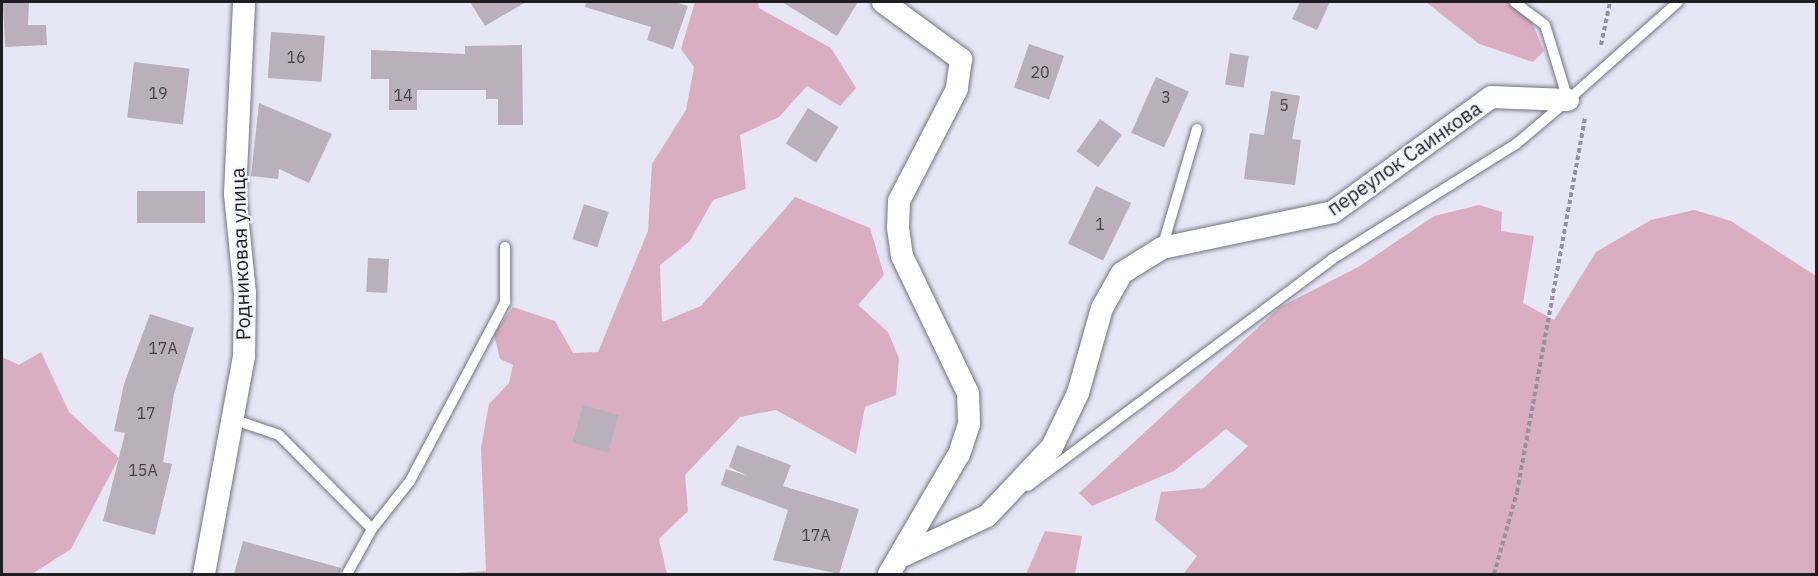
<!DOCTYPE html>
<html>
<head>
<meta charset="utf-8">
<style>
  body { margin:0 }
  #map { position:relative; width:1818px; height:576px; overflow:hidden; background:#e6e6f5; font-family:"IBM Plex Sans",sans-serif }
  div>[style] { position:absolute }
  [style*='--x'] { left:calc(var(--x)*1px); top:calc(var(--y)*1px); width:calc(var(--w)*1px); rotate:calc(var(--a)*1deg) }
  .green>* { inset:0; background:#daaec1 }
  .building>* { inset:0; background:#b9b0bc; transform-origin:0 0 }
  .path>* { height:4px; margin-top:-2px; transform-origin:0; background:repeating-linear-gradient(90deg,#92929d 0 4.5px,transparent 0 7.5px) }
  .roads { filter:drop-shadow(0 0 2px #737381) drop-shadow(0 0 2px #737381) }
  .service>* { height:10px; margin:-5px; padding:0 5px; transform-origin:5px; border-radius:5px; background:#fff }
  .minor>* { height:22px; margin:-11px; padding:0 11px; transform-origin:11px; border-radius:11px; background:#fff }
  span { translate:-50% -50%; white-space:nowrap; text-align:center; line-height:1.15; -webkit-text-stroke:4.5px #f4f4fd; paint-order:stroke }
  .number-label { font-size:16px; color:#444248 }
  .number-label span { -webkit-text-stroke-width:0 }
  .street-label { font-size:20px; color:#1d1d22 }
  .frame { position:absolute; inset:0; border:3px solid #1d1d22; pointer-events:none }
</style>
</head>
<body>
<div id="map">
  <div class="green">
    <div style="clip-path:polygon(695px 2px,758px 2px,759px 8px,831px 48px,856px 88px,840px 106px,807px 86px,779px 117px,740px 135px,746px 189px,713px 200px,690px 241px,660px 265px,662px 322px,701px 306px,795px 197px,870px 228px,884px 275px,858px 305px,888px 332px,899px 358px,896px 395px,865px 407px,856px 454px,776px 410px,740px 417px,685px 475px,688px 511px,659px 539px,667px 574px,441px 574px,486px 571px,481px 448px,489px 404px,509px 383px,513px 365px,500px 359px,494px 334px,513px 307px,555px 321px,573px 353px,598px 352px,648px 231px,652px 164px,686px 110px,694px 67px,681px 49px)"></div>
    <div style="clip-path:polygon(1426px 2px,1510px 2px,1531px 20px,1544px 51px,1533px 62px,1479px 44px)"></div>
    <div style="clip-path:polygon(1479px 205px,1502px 212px,1501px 231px,1534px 236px,1523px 303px,1554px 320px,1596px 252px,1651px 220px,1694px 210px,1731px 221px,1816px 276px,1816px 574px,1183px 574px,1197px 556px,1155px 520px,1161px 492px,1204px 488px,1248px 446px,1226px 429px,1174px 471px,1092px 506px,1079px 493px,1280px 307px,1360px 266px,1434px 216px)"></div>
    <div style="clip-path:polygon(41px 352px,69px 412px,119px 458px,71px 549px,32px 574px,2px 574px,2px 357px,19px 365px)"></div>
    <div style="clip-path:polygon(1045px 531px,1082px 536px,1075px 574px,1026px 574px)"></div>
  </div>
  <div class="building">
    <div style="clip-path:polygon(3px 2px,29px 2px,28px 25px,46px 25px,47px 45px,5px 47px)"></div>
    <div style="clip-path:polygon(470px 2px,526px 2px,485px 26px)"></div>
    <div style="clip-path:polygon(586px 2px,675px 2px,688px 6px,673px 49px,647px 40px,651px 27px,585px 7px)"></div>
    <div style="clip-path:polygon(782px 2px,858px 2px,837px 36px)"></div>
    <div style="clip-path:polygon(1300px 2px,1330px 2px,1317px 30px,1292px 19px)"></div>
    <div style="left:271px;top:32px;width:54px;height:46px;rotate:4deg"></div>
    <div style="left:1029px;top:44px;width:37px;height:46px;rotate:19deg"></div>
    <div style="clip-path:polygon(522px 45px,523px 125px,498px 125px,498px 99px,486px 99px,486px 90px,417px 90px,417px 110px,389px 110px,389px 79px,371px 79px,371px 50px,465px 54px,465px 46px)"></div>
    <div style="left:1230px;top:53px;width:19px;height:32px;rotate:9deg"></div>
    <div style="left:134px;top:62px;width:56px;height:56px;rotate:7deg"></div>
    <div style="left:1156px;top:77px;width:36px;height:61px;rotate:24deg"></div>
    <div style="clip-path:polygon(1271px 91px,1300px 96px,1292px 139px,1301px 140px,1295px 185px,1244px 179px,1250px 133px,1264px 135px)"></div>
    <div style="clip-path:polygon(259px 103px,332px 134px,309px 183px,279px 169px,278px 179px,251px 176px)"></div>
    <div style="left:808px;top:108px;width:36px;height:42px;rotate:32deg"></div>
    <div style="left:1100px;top:119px;width:27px;height:40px;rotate:36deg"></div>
    <div style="left:1096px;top:186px;width:39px;height:64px;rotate:26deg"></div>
    <div style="left:137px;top:191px;width:68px;height:32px"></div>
    <div style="left:584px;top:204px;width:26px;height:37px;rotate:18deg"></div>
    <div style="left:368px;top:258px;width:21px;height:34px;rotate:3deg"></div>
    <div style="clip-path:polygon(150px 314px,194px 328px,174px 394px,163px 462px,172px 464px,155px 535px,103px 521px,125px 433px,114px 431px,124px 384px)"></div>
    <div style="left:583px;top:405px;width:37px;height:39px;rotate:16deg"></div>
    <div style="clip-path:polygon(737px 445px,791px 465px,783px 486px,859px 509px,839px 574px,773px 560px,788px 510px,721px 485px,726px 469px,748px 476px,729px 467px)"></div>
    <div style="clip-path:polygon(243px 541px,341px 568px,340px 574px,234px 574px)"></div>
  </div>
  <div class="path">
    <div style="--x:1601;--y:45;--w:44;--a:-78.2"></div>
    <div style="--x:1494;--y:574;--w:85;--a:-74.3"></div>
    <div style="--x:1517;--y:492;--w:381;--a:-79.7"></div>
  </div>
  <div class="roads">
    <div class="service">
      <div style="--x:1568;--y:100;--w:147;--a:-41.7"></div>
      <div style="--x:1162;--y:248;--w:124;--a:-73.6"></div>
      <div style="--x:235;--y:420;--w:46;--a:18.8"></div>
      <div style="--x:279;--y:435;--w:132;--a:45.3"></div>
      <div style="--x:1028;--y:486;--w:379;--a:-36.7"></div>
      <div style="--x:1332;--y:259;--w:217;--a:-32"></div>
      <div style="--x:1516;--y:144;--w:68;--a:-40.2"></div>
      <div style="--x:1568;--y:100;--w:78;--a:-107"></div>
      <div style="--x:1545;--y:25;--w:38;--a:-143"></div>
      <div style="--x:347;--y:574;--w:51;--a:-60.9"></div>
      <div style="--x:372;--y:529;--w:61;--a:-51.6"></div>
      <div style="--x:410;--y:481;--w:203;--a:-62"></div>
      <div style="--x:505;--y:302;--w:55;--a:-90"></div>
    </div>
    <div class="minor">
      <div style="--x:883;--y:2;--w:97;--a:36.2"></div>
      <div style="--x:961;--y:59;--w:30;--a:98"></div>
      <div style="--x:957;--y:89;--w:126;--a:117.4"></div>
      <div style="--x:899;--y:201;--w:27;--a:92"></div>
      <div style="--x:898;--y:228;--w:28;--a:82"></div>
      <div style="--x:902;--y:256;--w:152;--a:64.3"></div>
      <div style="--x:968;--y:393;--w:31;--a:88"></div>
      <div style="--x:969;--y:424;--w:32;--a:108"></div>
      <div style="--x:959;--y:454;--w:139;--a:120.3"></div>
      <div style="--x:902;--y:556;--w:94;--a:-25.2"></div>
      <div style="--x:987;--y:516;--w:95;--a:-46.7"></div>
      <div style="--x:1052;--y:447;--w:60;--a:-64.3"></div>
      <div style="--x:1078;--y:393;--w:88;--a:-74.2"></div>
      <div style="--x:1102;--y:308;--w:40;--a:-60.3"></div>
      <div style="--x:1122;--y:273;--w:47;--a:-32"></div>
      <div style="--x:1162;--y:248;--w:175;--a:-11.9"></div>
      <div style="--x:1333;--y:212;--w:195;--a:-36"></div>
      <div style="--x:1491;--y:97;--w:77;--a:2.2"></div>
      <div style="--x:204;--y:574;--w:222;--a:-79.6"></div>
      <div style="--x:244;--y:356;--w:63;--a:-89.1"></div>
      <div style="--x:245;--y:293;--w:100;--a:-95.8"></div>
      <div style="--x:235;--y:194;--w:192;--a:-87.3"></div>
    </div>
  </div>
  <div class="number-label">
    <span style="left:296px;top:57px">16</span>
    <span style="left:1040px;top:72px">20</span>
    <span style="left:158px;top:93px">19</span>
    <span style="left:403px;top:95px">14</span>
    <span style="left:1166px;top:97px">3</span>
    <span style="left:1284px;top:105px">5</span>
    <span style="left:1100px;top:224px">1</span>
    <span style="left:163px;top:348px">17А</span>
    <span style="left:146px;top:413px">17</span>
    <span style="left:143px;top:470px">15А</span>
    <span style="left:816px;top:535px">17А</span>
  </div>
  <div class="street-label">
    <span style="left:1404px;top:158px;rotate:-35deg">переулок Саинкова</span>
    <span style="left:240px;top:254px;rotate:-92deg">Родниковая улица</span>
  </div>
  <div class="frame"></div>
</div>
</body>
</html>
